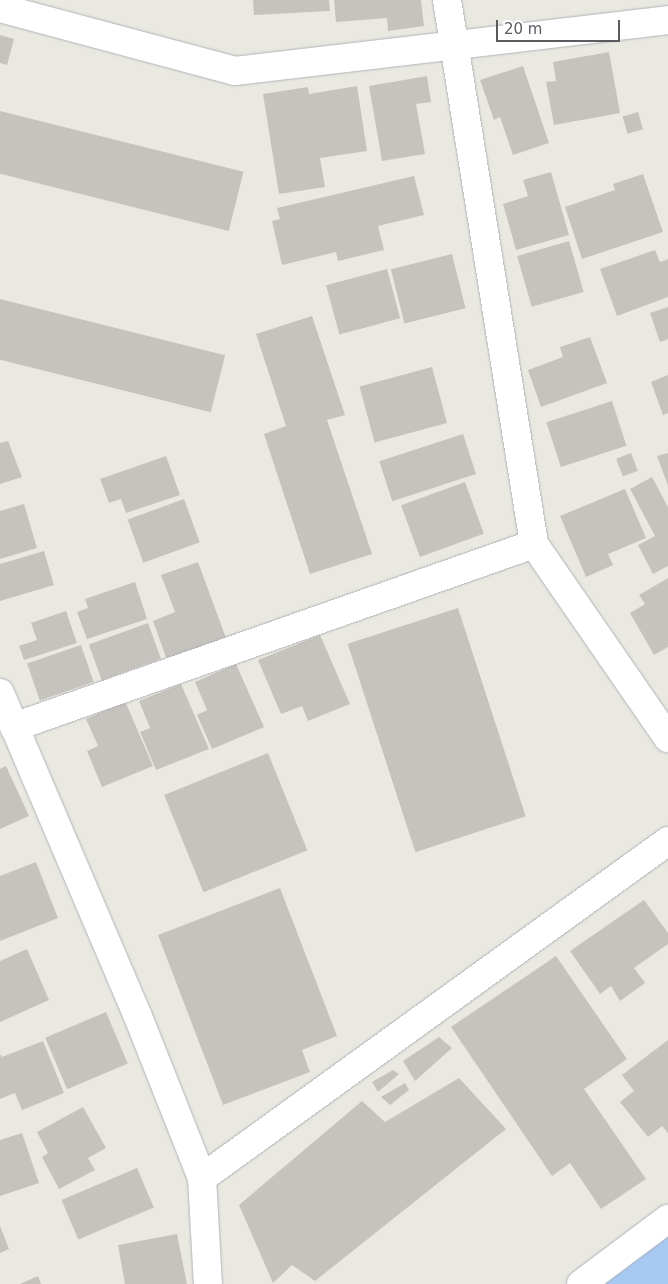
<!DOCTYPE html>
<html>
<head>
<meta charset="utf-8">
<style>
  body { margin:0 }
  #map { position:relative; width:668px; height:1284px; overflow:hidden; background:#eae9e1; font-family:"DejaVu Sans",sans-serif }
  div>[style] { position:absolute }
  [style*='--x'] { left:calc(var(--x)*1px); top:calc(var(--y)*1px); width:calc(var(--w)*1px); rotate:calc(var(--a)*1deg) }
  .water>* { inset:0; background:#a7c9f4 }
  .building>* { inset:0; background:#c6c3be; transform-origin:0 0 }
  .roads { filter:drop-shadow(0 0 1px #b1b3b7) drop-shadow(0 0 1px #b1b3b7) }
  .street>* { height:28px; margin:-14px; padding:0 14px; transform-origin:14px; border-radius:14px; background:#fff }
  span { translate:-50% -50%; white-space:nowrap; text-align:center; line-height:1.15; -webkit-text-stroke:4px #fff; paint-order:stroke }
  .scale { position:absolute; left:496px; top:20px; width:124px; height:22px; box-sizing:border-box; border:2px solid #595b60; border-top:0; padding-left:6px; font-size:15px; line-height:18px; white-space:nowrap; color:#595b60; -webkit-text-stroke:4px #fff; paint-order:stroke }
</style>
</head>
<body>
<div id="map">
  <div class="water">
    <div style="clip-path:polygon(668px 1234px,668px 1284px,601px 1284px)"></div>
  </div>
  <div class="building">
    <div style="clip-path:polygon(253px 0,329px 0,330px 11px,254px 15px)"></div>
    <div style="clip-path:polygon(334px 0,421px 0,424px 26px,388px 31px,387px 18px,336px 22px)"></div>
    <div style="clip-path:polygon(0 35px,14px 39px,7px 65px,0 63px)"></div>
    <div style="clip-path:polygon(609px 52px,620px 113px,554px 125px,546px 82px,556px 81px,553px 62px)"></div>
    <div style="clip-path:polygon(523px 66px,549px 143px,513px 155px,500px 117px,494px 120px,480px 80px)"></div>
    <div style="clip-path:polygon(427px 76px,431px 102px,416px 104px,425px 154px,382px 161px,369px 86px)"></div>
    <div style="clip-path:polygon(357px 86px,367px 151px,320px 158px,325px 187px,279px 194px,263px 94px,308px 87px,309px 94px)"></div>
    <div style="left:0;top:111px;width:251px;height:61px;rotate:14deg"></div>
    <div style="left:638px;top:112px;width:18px;height:16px;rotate:74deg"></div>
    <div style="clip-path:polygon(551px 172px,569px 235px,516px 250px,503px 204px,528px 196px,523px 180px)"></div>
    <div style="clip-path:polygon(643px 174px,663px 232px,582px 259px,565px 207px,615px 190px,613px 184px)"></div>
    <div style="clip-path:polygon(414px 176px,424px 215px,378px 226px,384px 250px,338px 261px,336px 252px,282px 265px,272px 221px,280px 219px,277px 208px)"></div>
    <div style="left:569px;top:241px;width:53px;height:54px;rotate:74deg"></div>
    <div style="clip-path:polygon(655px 250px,660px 262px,668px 259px,668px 297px,617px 316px,600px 269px)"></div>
    <div style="left:452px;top:254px;width:56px;height:63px;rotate:76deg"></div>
    <div style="left:387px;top:269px;width:51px;height:63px;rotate:75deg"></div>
    <div style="left:0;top:299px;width:232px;height:59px;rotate:14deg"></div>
    <div style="clip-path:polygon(668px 307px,668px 339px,660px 342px,650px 313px)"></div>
    <div style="clip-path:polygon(312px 316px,345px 415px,327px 420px,372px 554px,310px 574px,264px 434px,286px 426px,256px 334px)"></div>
    <div style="clip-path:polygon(590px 337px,607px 383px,541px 407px,528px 370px,563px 357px,560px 347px)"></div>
    <div style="left:432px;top:367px;width:58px;height:75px;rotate:75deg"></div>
    <div style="clip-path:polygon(668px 375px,668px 413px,663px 415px,651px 382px)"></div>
    <div style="left:612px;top:401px;width:47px;height:69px;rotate:72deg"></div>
    <div style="left:463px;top:434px;width:42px;height:88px;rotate:72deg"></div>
    <div style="clip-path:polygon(8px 441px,22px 477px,0 484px,0 443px)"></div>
    <div style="left:631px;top:453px;width:19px;height:16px;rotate:69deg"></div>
    <div style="clip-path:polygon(668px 453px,668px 486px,657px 456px)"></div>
    <div style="clip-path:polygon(166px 456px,180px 495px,126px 513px,121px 499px,109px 503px,100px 479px)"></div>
    <div style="clip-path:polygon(652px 477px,668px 507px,668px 566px,653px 574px,638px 545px,655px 536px,630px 489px)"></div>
    <div style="left:465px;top:482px;width:55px;height:68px;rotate:70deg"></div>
    <div style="clip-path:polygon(625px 489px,646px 538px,608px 554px,613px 565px,586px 577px,560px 516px)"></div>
    <div style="left:184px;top:499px;width:46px;height:60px;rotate:70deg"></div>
    <div style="clip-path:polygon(24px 504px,37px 548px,0 559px,0 511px)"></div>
    <div style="clip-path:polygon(44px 551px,54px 585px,0 601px,0 564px)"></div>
    <div style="clip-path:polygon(198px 562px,226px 638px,167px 660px,153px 621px,175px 612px,161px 575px)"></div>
    <div style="clip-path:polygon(668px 578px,668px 647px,654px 655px,630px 613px,645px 604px,639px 595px)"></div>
    <div style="clip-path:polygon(135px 582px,147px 619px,87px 639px,77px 612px,88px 608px,85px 599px)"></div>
    <div style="left:458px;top:608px;width:219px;height:116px;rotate:72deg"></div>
    <div style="clip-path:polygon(66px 611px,77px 643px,24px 660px,19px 646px,37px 640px,31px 623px)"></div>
    <div style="left:148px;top:623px;width:38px;height:63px;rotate:70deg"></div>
    <div style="clip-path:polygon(320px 635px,350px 704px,308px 721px,302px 706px,281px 714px,258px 660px)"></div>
    <div style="left:81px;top:645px;width:39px;height:57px;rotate:71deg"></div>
    <div style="clip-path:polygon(236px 664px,264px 727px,212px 749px,197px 715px,207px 710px,195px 682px)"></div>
    <div style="clip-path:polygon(181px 684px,209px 749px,156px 770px,140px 732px,150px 728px,139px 701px)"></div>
    <div style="clip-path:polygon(125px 701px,153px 766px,102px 787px,87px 751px,98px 746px,86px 719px)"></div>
    <div style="left:268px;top:753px;width:105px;height:112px;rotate:68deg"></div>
    <div style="clip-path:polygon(6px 766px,29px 816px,0 829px,0 769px)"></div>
    <div style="clip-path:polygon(36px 862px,58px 918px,0 941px,0 876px)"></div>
    <div style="clip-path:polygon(280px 888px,337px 1036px,302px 1050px,310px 1072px,223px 1105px,158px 935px)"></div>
    <div style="clip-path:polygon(644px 900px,668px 933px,668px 944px,634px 968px,645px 983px,620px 1001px,611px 986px,600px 994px,570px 951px)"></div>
    <div style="clip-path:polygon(27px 949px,49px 1000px,0 1022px,0 961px)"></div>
    <div style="clip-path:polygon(556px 956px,627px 1059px,584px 1089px,646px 1179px,601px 1209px,570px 1163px,552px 1176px,451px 1027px)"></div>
    <div style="left:106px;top:1012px;width:56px;height:66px;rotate:67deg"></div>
    <div style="clip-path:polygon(439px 1037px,452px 1048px,415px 1081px,403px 1061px)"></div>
    <div style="clip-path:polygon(668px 1040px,668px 1133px,662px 1126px,648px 1137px,620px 1102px,634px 1091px,622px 1075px)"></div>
    <div style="clip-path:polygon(43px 1041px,64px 1093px,22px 1110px,15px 1093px,0 1099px,0 1054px,2px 1057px)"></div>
    <div style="clip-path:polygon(393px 1070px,399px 1074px,378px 1092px,372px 1082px)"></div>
    <div style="clip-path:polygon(459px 1078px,506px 1129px,315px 1281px,292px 1265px,273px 1283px,239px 1205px,362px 1101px,385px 1122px)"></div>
    <div style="clip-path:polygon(405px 1083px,409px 1090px,390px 1105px,381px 1097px)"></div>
    <div style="clip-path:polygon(83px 1107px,106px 1148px,88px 1158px,95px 1170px,59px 1189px,42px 1157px,48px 1153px,37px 1132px)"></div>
    <div style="clip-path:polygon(22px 1133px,39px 1183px,0 1196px,0 1140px)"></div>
    <div style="left:137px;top:1168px;width:43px;height:82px;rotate:67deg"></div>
    <div style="clip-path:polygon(0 1226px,9px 1249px,0 1253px)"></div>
    <div style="clip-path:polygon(177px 1234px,187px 1284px,125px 1284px,118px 1245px)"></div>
    <div style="clip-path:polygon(38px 1276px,41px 1284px,20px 1284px)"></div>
  </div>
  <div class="roads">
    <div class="street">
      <div style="--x:447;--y:0;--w:551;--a:80.91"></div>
      <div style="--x:534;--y:544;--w:236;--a:55.4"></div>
      <div style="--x:0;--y:8;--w:243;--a:15"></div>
      <div style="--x:235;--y:71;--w:436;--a:-6.7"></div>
      <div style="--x:0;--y:693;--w:349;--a:66.9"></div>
      <div style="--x:137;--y:1014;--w:176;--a:68.4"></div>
      <div style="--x:202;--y:1178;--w:106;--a:86.8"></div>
      <div style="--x:14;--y:727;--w:551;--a:-19.39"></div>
      <div style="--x:202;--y:1178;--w:575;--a:-35.87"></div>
      <div style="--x:581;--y:1284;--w:109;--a:-36.8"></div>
    </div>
  </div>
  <div class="scale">20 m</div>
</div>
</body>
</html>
